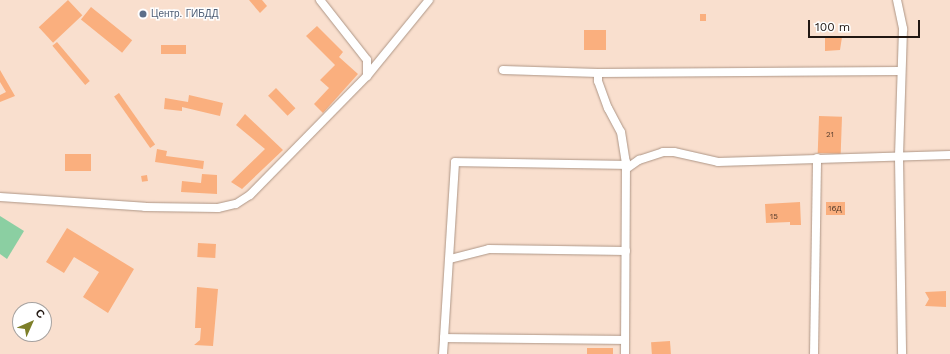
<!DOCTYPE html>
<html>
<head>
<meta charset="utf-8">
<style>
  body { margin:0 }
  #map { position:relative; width:950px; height:354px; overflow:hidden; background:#f9dfce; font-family:"Work Sans",sans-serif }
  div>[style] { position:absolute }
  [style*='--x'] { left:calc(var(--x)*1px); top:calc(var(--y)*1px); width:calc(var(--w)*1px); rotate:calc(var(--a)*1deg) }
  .green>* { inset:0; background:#8bcfa2 }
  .building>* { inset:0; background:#faaf7e; transform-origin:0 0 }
  .roads { filter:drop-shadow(0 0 1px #ae9686) drop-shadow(0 0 1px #ae9686) }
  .minor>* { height:8px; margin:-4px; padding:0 4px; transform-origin:4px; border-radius:4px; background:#fff }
  .dots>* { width:11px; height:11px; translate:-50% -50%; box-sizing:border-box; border:2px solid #fff; border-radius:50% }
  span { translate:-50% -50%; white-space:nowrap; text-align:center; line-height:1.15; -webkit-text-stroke:3px #fff; paint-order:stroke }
  .number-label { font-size:8px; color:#573d2d }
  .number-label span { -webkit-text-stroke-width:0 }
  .service-label { font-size:10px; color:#4e5e75 }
  .left { translate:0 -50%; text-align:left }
  .north { position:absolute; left:12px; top:302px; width:40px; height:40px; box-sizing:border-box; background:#fff; border:1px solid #a6a2a0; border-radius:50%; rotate:45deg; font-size:11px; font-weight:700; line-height:16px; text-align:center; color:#211712 }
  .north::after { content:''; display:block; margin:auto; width:14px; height:18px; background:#7d7f29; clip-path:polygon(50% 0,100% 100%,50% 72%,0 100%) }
  .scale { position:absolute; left:808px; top:20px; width:112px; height:18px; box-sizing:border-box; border:2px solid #211712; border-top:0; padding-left:5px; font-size:12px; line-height:14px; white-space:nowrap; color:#211712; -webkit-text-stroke:3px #fff; paint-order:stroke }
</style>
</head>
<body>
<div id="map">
  <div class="green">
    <div style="clip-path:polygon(0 216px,24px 231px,7px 259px,0 254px)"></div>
  </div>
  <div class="building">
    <div style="left:68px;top:0;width:21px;height:40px;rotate:47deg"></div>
    <div style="clip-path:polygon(249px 0,262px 0,267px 6px,260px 13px)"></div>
    <div style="left:91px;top:7px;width:53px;height:16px;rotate:39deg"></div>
    <div style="left:700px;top:14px;width:6px;height:7px"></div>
    <div style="clip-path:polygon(317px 26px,343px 52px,339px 57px,358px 74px,323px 113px,314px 104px,329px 88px,320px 80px,335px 65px,306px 36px)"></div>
    <div style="left:584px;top:30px;width:22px;height:20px"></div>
    <div style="clip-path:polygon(825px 37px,842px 37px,840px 50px,825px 51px)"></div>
    <div style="left:57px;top:42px;width:51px;height:6px;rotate:50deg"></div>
    <div style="left:186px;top:45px;width:9px;height:25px;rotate:90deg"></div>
    <div style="clip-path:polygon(0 70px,15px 96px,0 102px,0 95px,6px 92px,0 82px)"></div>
    <div style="left:276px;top:88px;width:28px;height:11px;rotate:46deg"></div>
    <div style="left:119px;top:93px;width:63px;height:6px;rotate:55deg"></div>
    <div style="clip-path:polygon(189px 95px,223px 103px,220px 116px,182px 107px,182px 111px,164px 109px,165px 98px,188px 102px)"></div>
    <div style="clip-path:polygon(245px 114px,283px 150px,242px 189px,231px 182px,265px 149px,236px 125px)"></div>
    <div style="left:819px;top:116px;width:23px;height:37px;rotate:2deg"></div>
    <div style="clip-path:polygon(157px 149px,167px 151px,166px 156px,204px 161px,203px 169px,155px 162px)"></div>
    <div style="left:65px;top:154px;width:26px;height:17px"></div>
    <div style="clip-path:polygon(202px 174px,217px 175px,217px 194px,181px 192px,182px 181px,201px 183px)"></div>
    <div style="left:147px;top:175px;width:6px;height:6px;rotate:81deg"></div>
    <div style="clip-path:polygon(800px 202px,801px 225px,790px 225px,790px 222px,766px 223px,765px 204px)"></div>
    <div style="left:845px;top:202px;width:13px;height:19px;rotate:90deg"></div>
    <div style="clip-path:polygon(67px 228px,134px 269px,108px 313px,83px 297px,99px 272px,74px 257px,64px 273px,46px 262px)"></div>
    <div style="left:198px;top:243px;width:18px;height:14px;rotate:3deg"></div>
    <div style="clip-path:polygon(197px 287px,218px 289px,213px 346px,194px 345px,200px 340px,201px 328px,195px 328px)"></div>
    <div style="clip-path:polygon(946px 291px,946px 307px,925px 306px,929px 299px,925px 292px)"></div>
    <div style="left:670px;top:341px;width:13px;height:19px;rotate:86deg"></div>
    <div style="left:587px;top:348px;width:26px;height:6px"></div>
  </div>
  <div class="roads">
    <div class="minor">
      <div style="--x:320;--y:0;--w:76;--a:51.9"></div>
      <div style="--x:367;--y:60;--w:16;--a:90"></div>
      <div style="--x:897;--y:0;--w:30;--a:78"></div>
      <div style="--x:903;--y:29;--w:129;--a:91.8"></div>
      <div style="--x:899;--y:158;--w:196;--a:89.1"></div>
      <div style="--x:503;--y:70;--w:95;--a:1.8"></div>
      <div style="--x:598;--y:73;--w:302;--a:-0.4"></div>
      <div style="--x:598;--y:73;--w:8;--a:90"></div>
      <div style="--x:598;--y:81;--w:29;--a:70"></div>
      <div style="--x:608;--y:108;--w:27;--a:62"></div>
      <div style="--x:621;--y:132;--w:30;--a:81"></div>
      <div style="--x:626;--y:162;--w:192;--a:90.3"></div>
      <div style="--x:626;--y:169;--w:16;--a:-35"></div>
      <div style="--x:639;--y:160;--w:25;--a:-18"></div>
      <div style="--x:663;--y:152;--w:11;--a:0"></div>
      <div style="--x:674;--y:152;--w:45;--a:12.8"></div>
      <div style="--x:718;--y:162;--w:232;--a:-1.7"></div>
      <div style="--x:0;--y:197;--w:145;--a:3.9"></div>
      <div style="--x:145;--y:207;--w:73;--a:0.8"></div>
      <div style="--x:218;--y:208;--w:18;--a:-13"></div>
      <div style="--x:236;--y:204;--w:17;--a:-33"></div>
      <div style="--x:250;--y:195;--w:167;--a:-45.5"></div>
      <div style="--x:367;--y:76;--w:98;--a:-50.8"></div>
      <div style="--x:450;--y:259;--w:40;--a:-14.4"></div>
      <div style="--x:489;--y:249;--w:137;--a:0.8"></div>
      <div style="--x:444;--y:338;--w:176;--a:-86.4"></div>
      <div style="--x:455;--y:162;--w:171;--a:1"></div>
      <div style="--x:443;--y:354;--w:16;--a:-86"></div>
      <div style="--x:444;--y:338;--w:181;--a:0.6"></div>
      <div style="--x:814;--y:354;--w:196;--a:-89.1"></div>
    </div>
  </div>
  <div class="dots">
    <div style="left:143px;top:14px;background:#5c6f8a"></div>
  </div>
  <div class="number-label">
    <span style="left:830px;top:135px">21</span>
    <span style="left:835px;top:209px">16Д</span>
    <span style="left:774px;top:217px">15</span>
  </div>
  <div class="service-label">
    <span class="left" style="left:151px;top:14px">Центр. ГИБДД</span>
  </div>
  <div class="north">С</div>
  <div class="scale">100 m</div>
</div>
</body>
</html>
